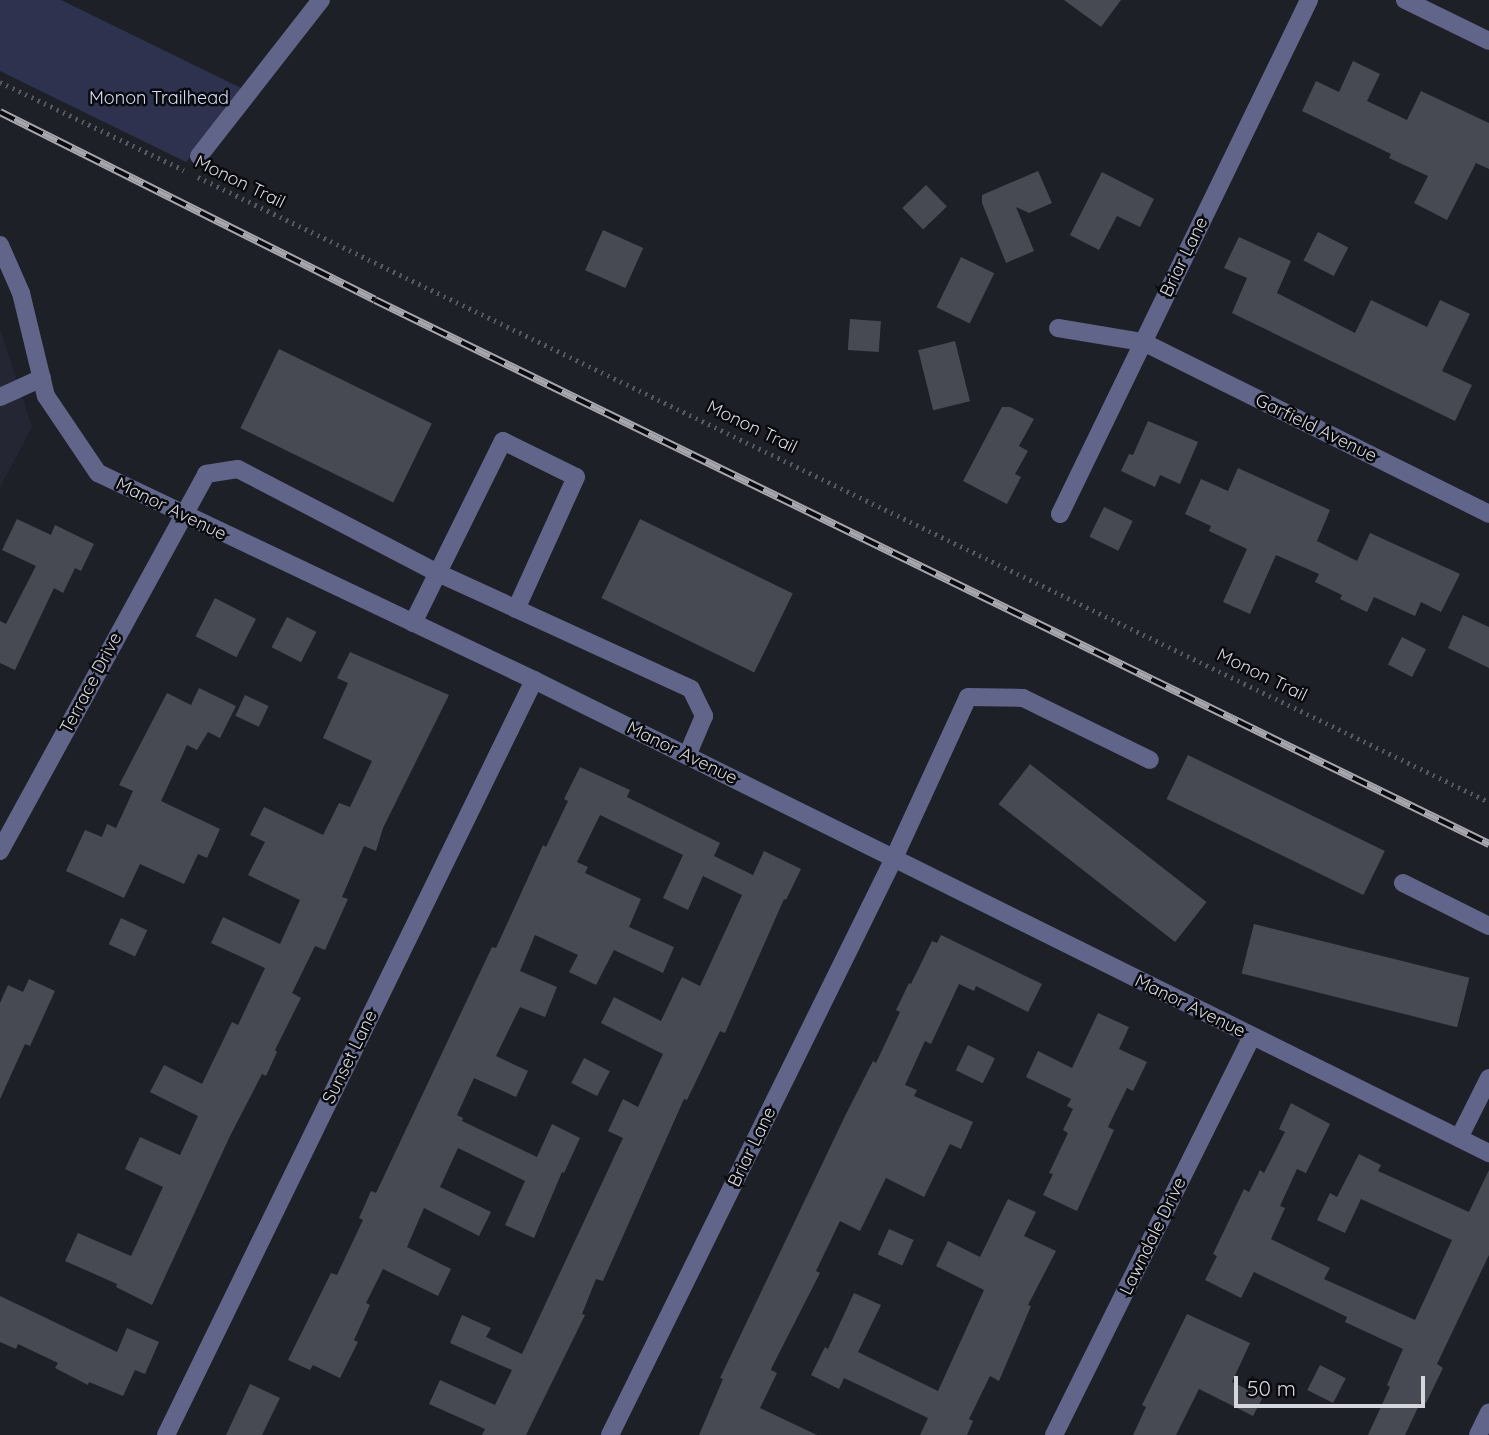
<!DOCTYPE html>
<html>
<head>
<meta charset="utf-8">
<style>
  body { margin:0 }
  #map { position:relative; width:1489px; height:1435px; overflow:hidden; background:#1e2028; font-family:Quicksand,sans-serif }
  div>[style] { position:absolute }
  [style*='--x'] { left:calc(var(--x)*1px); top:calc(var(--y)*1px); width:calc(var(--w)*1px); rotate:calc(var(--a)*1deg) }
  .built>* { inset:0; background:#242634 }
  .green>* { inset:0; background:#2f324f }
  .building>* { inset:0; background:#484a53; transform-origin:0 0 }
  .path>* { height:4.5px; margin-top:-2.25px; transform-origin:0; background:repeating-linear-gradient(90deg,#575860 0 2px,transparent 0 7px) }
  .minor>* { height:18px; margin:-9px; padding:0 9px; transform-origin:9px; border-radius:9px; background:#61658a }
  .rail>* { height:8px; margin-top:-4px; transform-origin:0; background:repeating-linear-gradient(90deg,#090a0d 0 16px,#a6a7ad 0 32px); box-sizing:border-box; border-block:2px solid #a6a7ad }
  span { translate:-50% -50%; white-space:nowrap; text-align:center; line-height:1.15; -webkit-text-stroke:5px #090a0d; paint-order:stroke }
  .park-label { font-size:18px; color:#d7dbf8 }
  .street-label { font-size:18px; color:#d6d7dd }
  .scale { position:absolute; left:1234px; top:1376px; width:191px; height:32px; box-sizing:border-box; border:4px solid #d6d7dd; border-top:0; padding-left:9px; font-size:21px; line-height:24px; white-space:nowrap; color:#d6d7dd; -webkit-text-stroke:5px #090a0d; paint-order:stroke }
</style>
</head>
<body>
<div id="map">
  <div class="built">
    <div style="clip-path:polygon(0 329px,32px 427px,0 487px)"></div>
  </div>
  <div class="green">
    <div style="clip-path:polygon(0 0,61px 0,245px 90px,186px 162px,0 71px)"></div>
  </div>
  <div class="building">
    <div style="clip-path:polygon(1064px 0,1121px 0,1101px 27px)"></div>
    <div style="clip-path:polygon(1353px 61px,1380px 74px,1367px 101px,1407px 120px,1421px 91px,1489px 123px,1489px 169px,1476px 163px,1447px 220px,1414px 203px,1428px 176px,1389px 158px,1391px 154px,1302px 111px,1316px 81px,1339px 92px)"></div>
    <div style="clip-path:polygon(1038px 171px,1052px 203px,1029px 213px,1016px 207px,1034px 251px,1006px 263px,982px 203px,982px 195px)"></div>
    <div style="clip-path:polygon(1102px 172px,1154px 199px,1140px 227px,1117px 216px,1099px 250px,1070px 235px)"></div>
    <div style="left:926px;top:185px;width:30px;height:33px;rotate:46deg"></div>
    <div style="left:603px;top:230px;width:44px;height:44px;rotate:24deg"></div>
    <div style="left:1318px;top:232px;width:34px;height:32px;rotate:27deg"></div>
    <div style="clip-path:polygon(1239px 237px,1291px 261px,1277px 293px,1355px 333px,1371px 300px,1427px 327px,1440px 300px,1470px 314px,1442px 371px,1472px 385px,1455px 421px,1232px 313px,1247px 278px,1224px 268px)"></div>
    <div style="left:961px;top:257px;width:37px;height:56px;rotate:26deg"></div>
    <div style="left:850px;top:319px;width:31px;height:31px;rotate:4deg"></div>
    <div style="left:955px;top:341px;width:62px;height:38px;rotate:76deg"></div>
    <div style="left:279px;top:349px;width:170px;height:88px;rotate:26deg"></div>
    <div style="clip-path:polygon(1002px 407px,1010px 407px,1034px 419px,1019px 446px,1028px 451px,1015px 474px,1021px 477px,1007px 504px,963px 481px)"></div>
    <div style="clip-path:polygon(1148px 421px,1198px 442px,1180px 484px,1160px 475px,1155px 487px,1121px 471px,1129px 454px,1133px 455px)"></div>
    <div style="clip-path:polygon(1238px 468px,1330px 510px,1317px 541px,1357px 561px,1370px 533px,1460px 574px,1441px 612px,1421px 602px,1415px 616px,1374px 597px,1367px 612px,1340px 599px,1342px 595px,1315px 582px,1319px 574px,1276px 555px,1250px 614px,1223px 602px,1247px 549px,1209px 531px,1211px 526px,1185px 514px,1201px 479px,1228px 491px)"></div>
    <div style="left:1104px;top:507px;width:32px;height:33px;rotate:26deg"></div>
    <div style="clip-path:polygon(17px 519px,51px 535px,55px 525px,94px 544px,81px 571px,75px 568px,63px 593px,54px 588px,15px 670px,0 663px,0 621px,6px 624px,36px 566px,2px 550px)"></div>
    <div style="left:640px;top:519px;width:170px;height:88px;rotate:26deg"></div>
    <div style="left:215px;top:598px;width:46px;height:43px;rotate:27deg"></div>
    <div style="clip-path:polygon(1463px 615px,1489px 627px,1489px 668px,1448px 648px)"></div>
    <div style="left:287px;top:617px;width:33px;height:34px;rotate:27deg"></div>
    <div style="left:1402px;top:637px;width:27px;height:31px;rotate:27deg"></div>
    <div style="clip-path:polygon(350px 652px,449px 695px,383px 828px,376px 851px,364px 846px,342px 897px,348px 899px,325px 950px,315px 946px,292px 993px,301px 998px,275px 1050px,277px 1052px,266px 1076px,262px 1074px,230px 1136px,152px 1305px,116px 1287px,117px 1284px,65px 1261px,78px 1233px,131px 1256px,163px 1187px,125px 1169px,140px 1137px,180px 1155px,198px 1116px,150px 1092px,164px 1065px,202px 1084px,232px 1022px,238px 1025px,265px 968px,211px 943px,223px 917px,280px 944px,300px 900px,248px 875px,265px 842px,250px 835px,264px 807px,323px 835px,339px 803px,350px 807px,372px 761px,323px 738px,348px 683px,337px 678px)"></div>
    <div style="clip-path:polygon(199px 688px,236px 706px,220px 738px,208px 732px,197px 750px,187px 745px,161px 801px,220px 829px,207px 858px,198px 854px,184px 884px,140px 864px,124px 898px,66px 871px,85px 830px,102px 837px,107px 824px,116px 828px,133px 791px,119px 785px,167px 693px,191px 705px)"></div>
    <div style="left:245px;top:695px;width:26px;height:23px;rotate:25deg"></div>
    <div style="left:1188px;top:755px;width:219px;height:49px;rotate:26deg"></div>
    <div style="left:1030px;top:764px;width:224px;height:51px;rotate:38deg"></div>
    <div style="clip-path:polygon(580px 767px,630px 790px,627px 797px,720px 843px,714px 856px,753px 875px,764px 851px,801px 869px,786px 900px,784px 899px,725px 1033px,720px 1031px,687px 1100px,684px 1099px,603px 1281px,596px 1279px,582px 1314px,585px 1315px,526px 1435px,482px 1435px,485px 1429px,429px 1404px,440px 1380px,495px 1405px,512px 1370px,450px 1343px,462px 1315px,491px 1328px,486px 1337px,522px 1354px,623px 1138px,608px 1131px,623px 1099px,638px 1107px,663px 1054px,601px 1023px,614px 997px,661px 1021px,682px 977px,700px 986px,742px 895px,703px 876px,688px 910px,663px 898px,683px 855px,600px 815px,577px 862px,588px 867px,585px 873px,641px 899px,629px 927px,674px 947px,663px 973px,614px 950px,596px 985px,569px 972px,578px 955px,535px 935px,520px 971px,557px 987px,545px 1017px,520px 1007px,496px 1056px,528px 1071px,516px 1097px,474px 1078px,457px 1115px,463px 1118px,462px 1121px,537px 1157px,552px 1124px,580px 1138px,564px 1173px,562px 1172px,534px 1238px,505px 1225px,525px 1181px,458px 1148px,440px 1187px,491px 1212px,479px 1236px,424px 1208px,407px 1247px,451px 1269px,438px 1296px,383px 1269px,366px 1303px,370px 1305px,354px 1340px,358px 1342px,340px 1378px,313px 1365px,310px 1370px,288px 1360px,331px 1273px,337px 1275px,363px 1220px,359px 1218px,371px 1191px,376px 1193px,492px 947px,496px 948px,543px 845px,546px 847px,568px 801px,564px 799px)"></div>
    <div style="left:121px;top:918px;width:29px;height:29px;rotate:25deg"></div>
    <div style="left:1254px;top:924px;width:222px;height:51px;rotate:14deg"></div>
    <div style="clip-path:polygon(941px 935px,1042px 984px,1028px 1012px,976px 986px,974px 991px,959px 984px,931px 1044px,925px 1041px,905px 1085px,917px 1090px,914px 1096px,973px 1122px,961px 1149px,950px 1144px,924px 1197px,886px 1178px,860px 1231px,840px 1221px,816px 1271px,820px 1273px,772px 1367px,771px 1370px,777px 1373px,760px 1408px,817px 1435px,699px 1435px,723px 1379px,720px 1378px,846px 1114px,873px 1061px,876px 1063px,900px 1012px,896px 1010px,909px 983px,911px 984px,932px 941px,937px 943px)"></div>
    <div style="clip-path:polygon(29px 979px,55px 991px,30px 1046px,25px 1044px,0 1099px,0 1003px,8px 985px,23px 992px)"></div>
    <div style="clip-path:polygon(1098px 1013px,1129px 1027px,1119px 1049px,1147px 1062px,1133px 1091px,1127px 1088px,1108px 1127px,1114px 1130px,1077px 1211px,1043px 1195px,1053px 1174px,1049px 1173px,1068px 1133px,1063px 1130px,1073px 1109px,1067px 1106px,1071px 1099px,1026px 1077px,1038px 1051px,1072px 1068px)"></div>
    <div style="left:968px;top:1045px;width:30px;height:28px;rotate:26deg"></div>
    <div style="left:584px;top:1058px;width:29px;height:28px;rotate:27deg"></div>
    <div style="clip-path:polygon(1291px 1103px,1330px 1124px,1306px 1173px,1297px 1169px,1280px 1206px,1285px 1208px,1271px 1239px,1330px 1268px,1324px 1279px,1415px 1320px,1452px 1240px,1361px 1199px,1345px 1233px,1317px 1220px,1330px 1193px,1337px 1197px,1359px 1154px,1381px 1165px,1378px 1171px,1469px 1212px,1489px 1170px,1489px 1255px,1437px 1364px,1443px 1368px,1426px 1403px,1421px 1401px,1405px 1435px,1368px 1435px,1390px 1387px,1387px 1385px,1403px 1349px,1345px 1322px,1347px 1317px,1254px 1272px,1241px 1298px,1205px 1280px,1217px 1256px,1213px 1254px,1244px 1189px,1249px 1192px,1260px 1170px,1264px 1173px,1285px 1132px,1279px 1129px)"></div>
    <div style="clip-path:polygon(1008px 1199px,1036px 1212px,1024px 1236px,1056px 1251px,1028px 1305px,1031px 1306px,999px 1381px,990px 1376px,969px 1419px,973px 1421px,967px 1435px,920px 1435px,928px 1418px,844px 1378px,839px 1389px,811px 1375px,825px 1347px,828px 1349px,854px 1293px,881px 1305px,858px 1352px,938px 1391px,984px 1290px,936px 1266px,948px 1241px,980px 1257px)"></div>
    <div style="left:889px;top:1229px;width:27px;height:28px;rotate:24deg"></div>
    <div style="clip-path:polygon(0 1296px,117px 1352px,127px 1328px,159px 1342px,145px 1374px,135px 1370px,123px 1396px,89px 1382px,88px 1385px,55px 1368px,58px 1363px,18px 1344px,16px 1349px,0 1342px)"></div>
    <div style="clip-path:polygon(1187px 1314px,1250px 1343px,1232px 1382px,1263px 1397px,1253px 1416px,1199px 1389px,1176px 1435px,1133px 1435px,1146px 1407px,1142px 1405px)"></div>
    <div style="left:1320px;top:1365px;width:29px;height:28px;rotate:27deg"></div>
    <div style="clip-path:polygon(250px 1384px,280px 1398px,262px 1435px,226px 1435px)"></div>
  </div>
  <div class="path">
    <div style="--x:0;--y:82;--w:204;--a:25.6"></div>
    <div style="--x:198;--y:177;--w:1434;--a:25.83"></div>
  </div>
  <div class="minor">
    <div style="--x:1405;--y:0;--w:93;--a:26"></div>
    <div style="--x:199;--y:156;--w:198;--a:-52"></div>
    <div style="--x:0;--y:245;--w:52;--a:66.4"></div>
    <div style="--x:21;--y:293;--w:106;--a:76.4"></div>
    <div style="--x:46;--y:396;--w:93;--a:56"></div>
    <div style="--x:98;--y:473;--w:483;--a:25.4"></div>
    <div style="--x:534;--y:680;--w:1066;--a:26.35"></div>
    <div style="--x:1058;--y:328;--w:86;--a:9.4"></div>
    <div style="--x:1143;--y:342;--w:386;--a:26.4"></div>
    <div style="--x:0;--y:397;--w:46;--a:-24.3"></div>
    <div style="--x:1060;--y:514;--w:571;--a:-64.15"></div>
    <div style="--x:413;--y:623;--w:203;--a:-63.7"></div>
    <div style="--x:503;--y:441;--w:81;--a:26.3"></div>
    <div style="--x:576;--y:477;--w:145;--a:114.4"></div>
    <div style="--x:0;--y:851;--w:430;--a:-61.3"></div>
    <div style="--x:206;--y:474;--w:32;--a:-9"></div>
    <div style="--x:238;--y:469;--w:225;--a:27.5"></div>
    <div style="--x:438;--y:573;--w:278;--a:24.6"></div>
    <div style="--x:691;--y:689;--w:30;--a:64"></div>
    <div style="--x:704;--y:716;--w:43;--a:113"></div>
    <div style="--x:1403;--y:883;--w:96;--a:26.6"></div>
    <div style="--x:1459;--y:1138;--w:67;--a:-63.4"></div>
    <div style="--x:166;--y:1435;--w:840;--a:-64.01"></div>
    <div style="--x:610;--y:1435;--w:643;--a:-63.79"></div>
    <div style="--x:894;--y:858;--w:177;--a:-65.3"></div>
    <div style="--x:968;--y:697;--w:55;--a:1"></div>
    <div style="--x:1023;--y:698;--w:141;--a:26"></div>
    <div style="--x:1054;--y:1435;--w:445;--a:-63.6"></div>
    <div style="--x:1478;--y:1435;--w:25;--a:-64"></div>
  </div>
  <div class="rail">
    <div style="--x:0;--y:112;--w:419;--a:26.6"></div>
    <div style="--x:375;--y:300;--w:1240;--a:26.03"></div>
  </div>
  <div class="park-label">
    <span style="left:159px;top:98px">Monon Trailhead</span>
  </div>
  <div class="street-label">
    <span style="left:240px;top:182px;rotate:26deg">Monon Trail</span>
    <span style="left:1184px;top:257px;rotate:-64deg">Briar Lane</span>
    <span style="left:752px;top:427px;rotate:26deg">Monon Trail</span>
    <span style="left:1316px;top:428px;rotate:26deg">Garfield Avenue</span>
    <span style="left:171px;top:509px;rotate:26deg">Manor Avenue</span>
    <span style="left:1262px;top:675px;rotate:26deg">Monon Trail</span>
    <span style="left:91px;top:683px;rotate:-62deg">Terrace Drive</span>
    <span style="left:682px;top:753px;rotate:26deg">Manor Avenue</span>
    <span style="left:1190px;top:1006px;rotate:26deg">Manor Avenue</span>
    <span style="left:350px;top:1057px;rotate:-64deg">Sunset Lane</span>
    <span style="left:752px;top:1147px;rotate:-64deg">Briar Lane</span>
    <span style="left:1153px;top:1236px;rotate:-64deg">Lawndale Drive</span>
  </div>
  <div class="scale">50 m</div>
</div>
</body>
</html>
